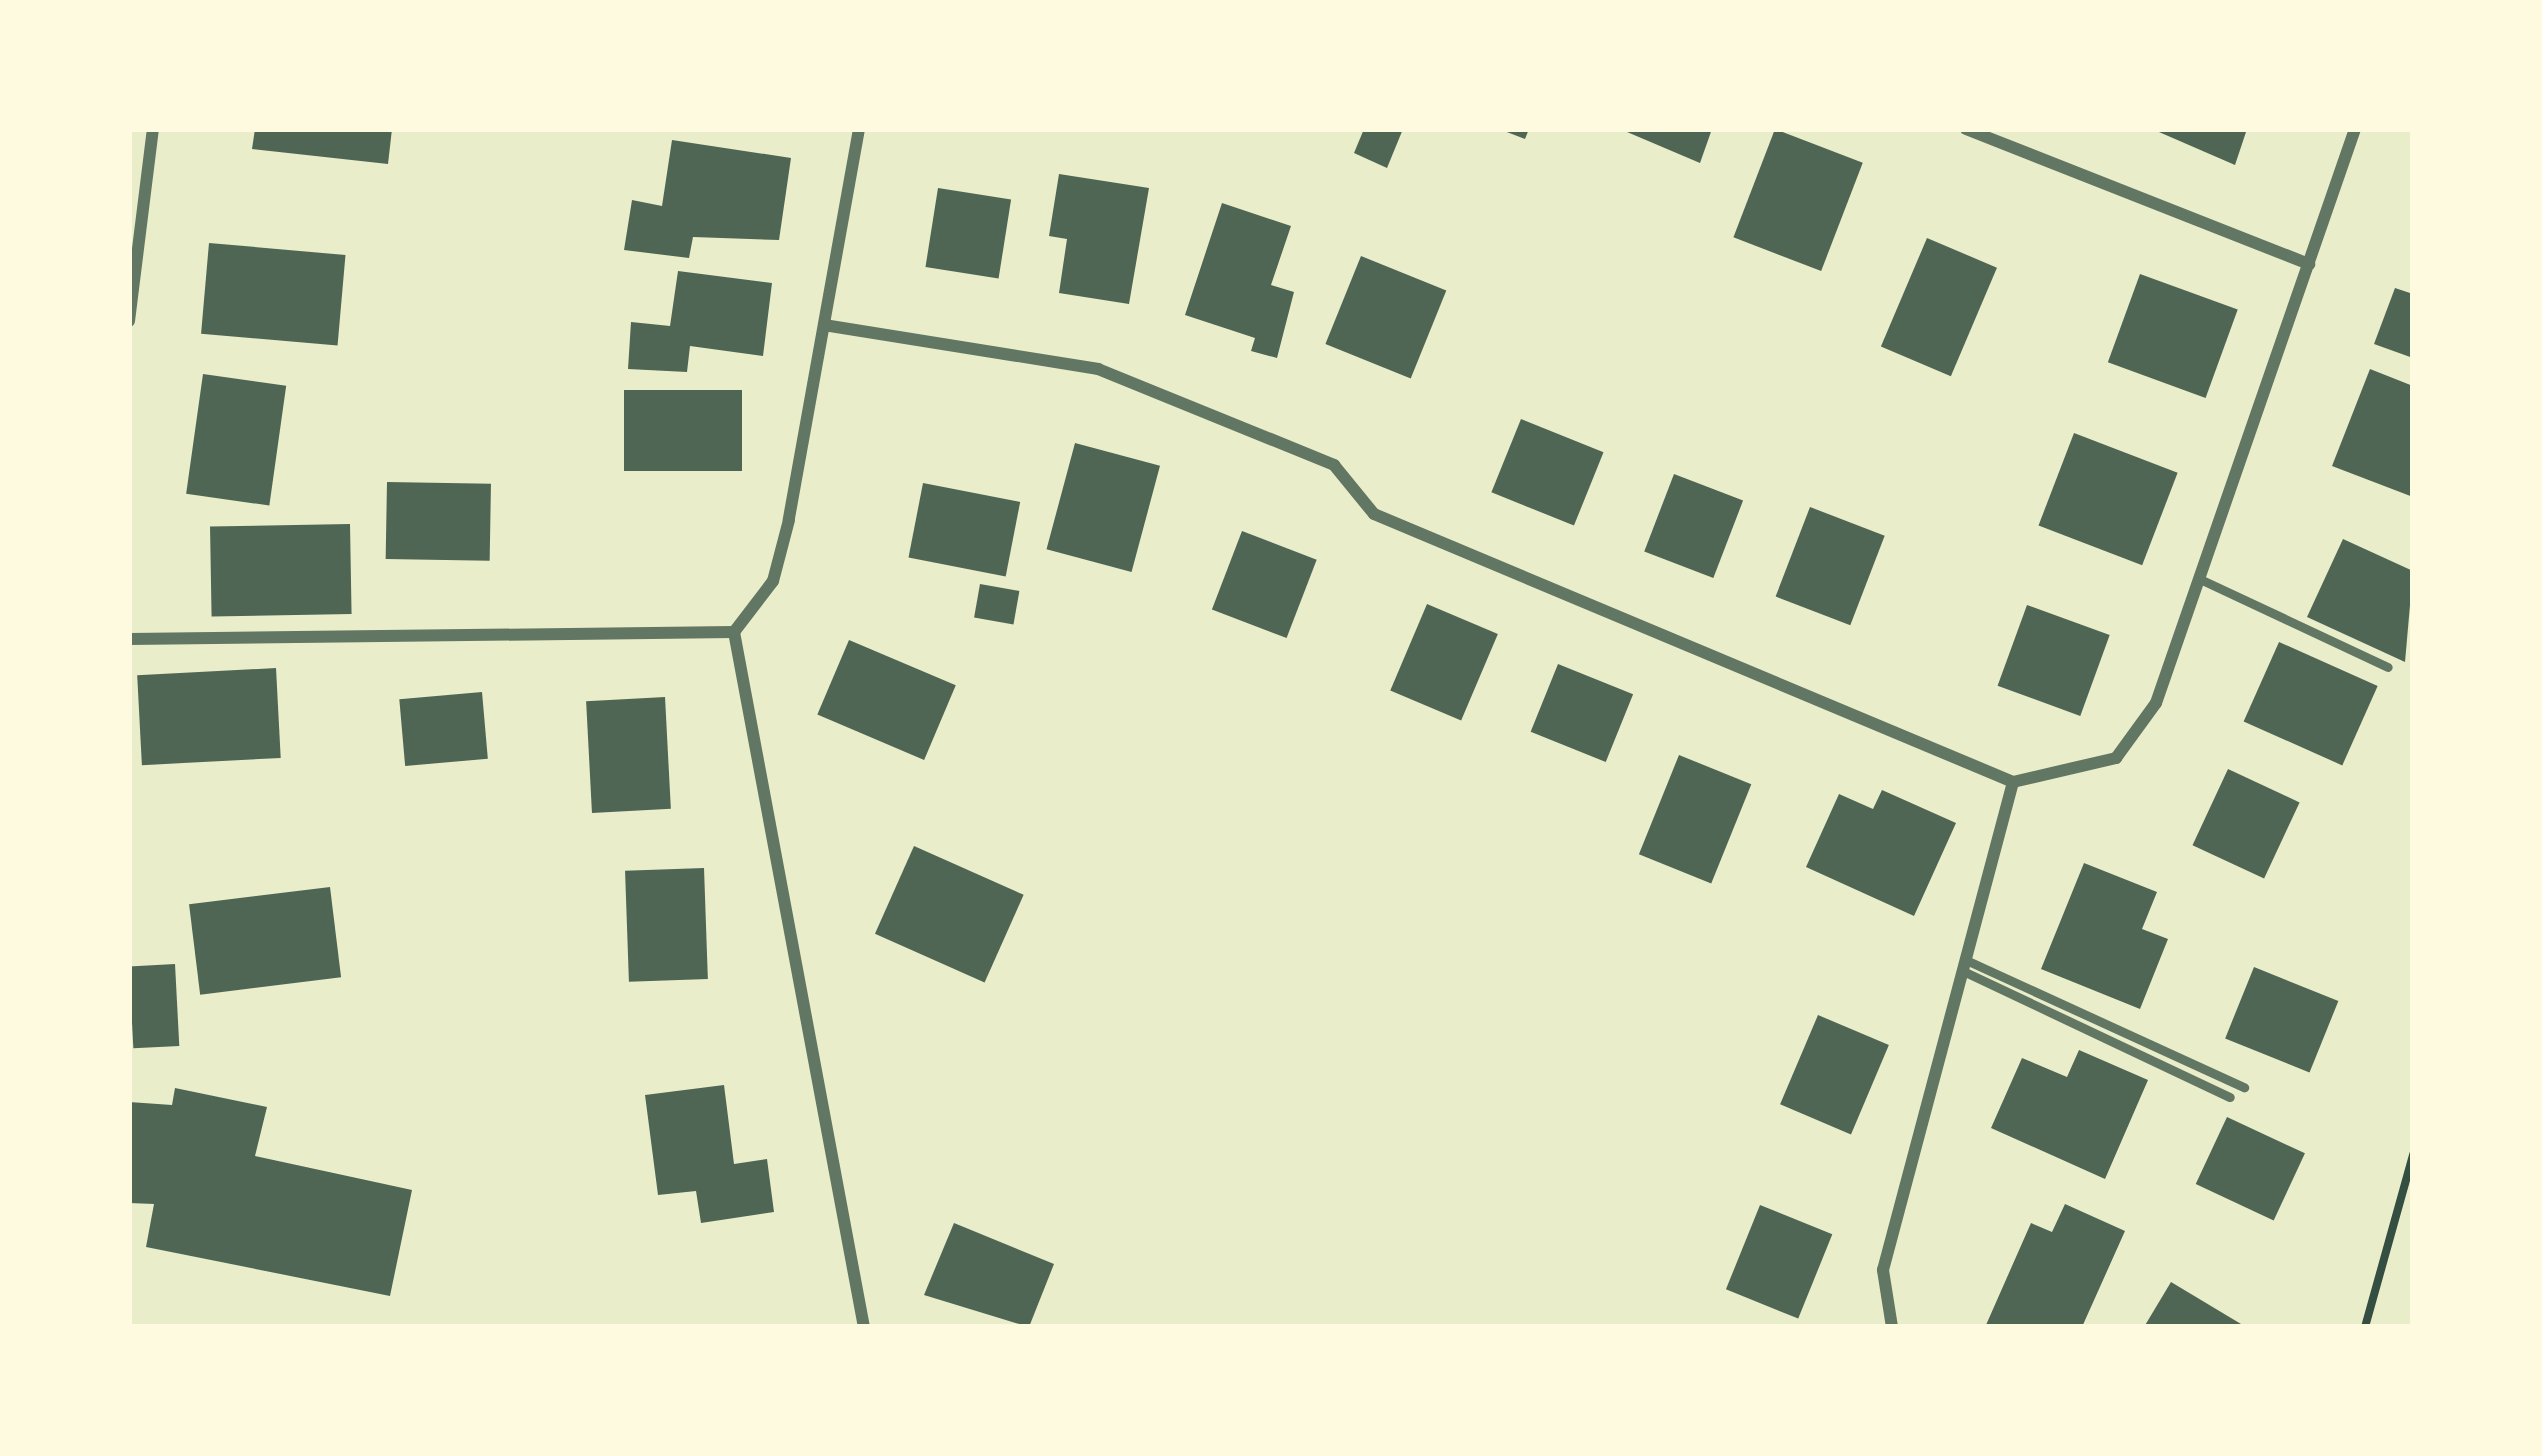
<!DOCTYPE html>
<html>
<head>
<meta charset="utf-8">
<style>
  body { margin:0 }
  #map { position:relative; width:2542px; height:1456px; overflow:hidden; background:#e9edc9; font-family:"Open Sans",sans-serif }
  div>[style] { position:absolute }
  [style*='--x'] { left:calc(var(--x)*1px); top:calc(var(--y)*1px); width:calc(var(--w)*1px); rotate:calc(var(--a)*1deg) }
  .building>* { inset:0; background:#4f6655; transform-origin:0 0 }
  .path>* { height:8px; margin:-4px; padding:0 4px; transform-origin:4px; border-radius:4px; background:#344e41 }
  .service>* { height:9px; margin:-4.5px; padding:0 4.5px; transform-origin:4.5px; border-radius:4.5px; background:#617663 }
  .minor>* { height:12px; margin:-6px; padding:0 6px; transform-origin:6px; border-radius:6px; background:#617663 }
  span { translate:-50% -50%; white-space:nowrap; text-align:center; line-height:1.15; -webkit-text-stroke:9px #fefae0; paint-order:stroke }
  .frame { position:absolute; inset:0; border:132px solid #fefae0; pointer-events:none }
</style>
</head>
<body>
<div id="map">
  <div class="building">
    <div style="clip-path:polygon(255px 129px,392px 129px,388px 164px,252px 149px)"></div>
    <div style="clip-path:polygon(1364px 129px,1403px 129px,1387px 168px,1354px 153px)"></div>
    <div style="clip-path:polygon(1499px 129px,1529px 129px,1525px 139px)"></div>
    <div style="clip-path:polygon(1620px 129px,1712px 129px,1700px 163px)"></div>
    <div style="left:1775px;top:129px;width:94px;height:116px;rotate:21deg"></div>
    <div style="clip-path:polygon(2152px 129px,2247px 129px,2235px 165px)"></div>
    <div style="clip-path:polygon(672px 140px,791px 158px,779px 240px,693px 237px,689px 258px,624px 250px,632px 200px,662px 206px)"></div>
    <div style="clip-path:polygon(1059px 174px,1149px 188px,1129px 304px,1059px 293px,1067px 239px,1049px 236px)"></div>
    <div style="left:938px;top:188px;width:74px;height:80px;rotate:9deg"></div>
    <div style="clip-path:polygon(1222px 203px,1291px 226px,1271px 285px,1294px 292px,1277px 358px,1251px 351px,1255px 338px,1185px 315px)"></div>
    <div style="left:1927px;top:238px;width:76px;height:118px;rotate:23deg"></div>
    <div style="left:209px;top:243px;width:137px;height:91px;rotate:5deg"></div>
    <div style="left:1361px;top:256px;width:92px;height:95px;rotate:22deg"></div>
    <div style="clip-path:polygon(678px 271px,772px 283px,763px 356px,690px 346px,687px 372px,628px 369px,631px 322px,670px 326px)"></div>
    <div style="left:2140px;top:274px;width:104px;height:94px;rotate:20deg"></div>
    <div style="clip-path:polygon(2395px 288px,2413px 294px,2413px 358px,2374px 344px)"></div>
    <div style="clip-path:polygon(2370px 369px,2413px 386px,2413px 497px,2332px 466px)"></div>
    <div style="left:203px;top:374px;width:84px;height:121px;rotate:8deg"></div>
    <div style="left:624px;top:390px;width:118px;height:81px"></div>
    <div style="left:1521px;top:419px;width:89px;height:79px;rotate:22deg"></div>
    <div style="left:2074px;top:433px;width:111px;height:99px;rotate:21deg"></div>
    <div style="left:1075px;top:443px;width:88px;height:110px;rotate:15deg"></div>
    <div style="left:1674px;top:474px;width:74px;height:83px;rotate:21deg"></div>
    <div style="left:387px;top:482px;width:104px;height:77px;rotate:1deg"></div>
    <div style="left:923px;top:483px;width:99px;height:76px;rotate:11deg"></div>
    <div style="left:1810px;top:507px;width:80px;height:96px;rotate:21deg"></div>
    <div style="left:350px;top:524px;width:90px;height:140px;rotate:89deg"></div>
    <div style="left:1242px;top:531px;width:80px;height:84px;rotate:21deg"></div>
    <div style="clip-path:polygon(2343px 539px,2413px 571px,2405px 662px,2307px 617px)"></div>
    <div style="left:980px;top:584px;width:40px;height:34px;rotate:10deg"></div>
    <div style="left:1427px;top:604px;width:77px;height:94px;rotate:23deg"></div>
    <div style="left:2027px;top:605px;width:88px;height:86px;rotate:20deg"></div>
    <div style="left:849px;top:640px;width:116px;height:81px;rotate:23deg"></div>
    <div style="left:2279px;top:642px;width:108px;height:87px;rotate:24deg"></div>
    <div style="left:1558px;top:664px;width:81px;height:73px;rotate:22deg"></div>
    <div style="left:276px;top:668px;width:90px;height:139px;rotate:87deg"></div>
    <div style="left:482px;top:692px;width:67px;height:83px;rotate:85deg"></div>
    <div style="left:665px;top:697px;width:112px;height:79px;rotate:87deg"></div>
    <div style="left:1679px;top:755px;width:78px;height:107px;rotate:22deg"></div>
    <div style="left:2228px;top:769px;width:79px;height:84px;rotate:25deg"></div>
    <div style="clip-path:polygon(1882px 790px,1956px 823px,1914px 916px,1806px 867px,1839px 794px,1873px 809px)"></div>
    <div style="left:914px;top:846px;width:120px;height:96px;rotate:24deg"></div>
    <div style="clip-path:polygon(2084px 863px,2157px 892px,2142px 929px,2168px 939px,2140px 1009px,2041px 969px)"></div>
    <div style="left:704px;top:868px;width:111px;height:79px;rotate:88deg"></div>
    <div style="left:330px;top:887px;width:91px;height:142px;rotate:83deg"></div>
    <div style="left:175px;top:964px;width:82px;height:46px;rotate:87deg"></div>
    <div style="left:2254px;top:967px;width:91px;height:77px;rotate:22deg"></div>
    <div style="left:1818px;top:1015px;width:77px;height:97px;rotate:23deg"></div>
    <div style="clip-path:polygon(2079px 1050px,2148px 1080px,2105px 1179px,1991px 1128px,2022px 1058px,2067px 1077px)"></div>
    <div style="clip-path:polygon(724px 1085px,734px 1164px,767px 1159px,774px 1212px,701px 1223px,696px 1191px,658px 1195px,645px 1095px)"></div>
    <div style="clip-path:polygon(175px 1088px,267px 1107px,255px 1156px,412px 1190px,390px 1296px,146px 1247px,154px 1204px,129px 1203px,129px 1102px,172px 1105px)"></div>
    <div style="left:2227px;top:1117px;width:86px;height:74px;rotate:25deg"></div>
    <div style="clip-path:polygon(2065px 1204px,2125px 1231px,2082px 1327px,1986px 1325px,2031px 1223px,2052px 1232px)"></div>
    <div style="left:1760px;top:1205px;width:78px;height:91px;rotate:22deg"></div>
    <div style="clip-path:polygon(954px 1223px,1054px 1264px,1029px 1327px,924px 1295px)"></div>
    <div style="clip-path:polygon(2171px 1282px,2246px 1327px,2144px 1327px)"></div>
  </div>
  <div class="path">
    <div style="--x:2365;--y:1327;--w:179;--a:-74.4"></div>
  </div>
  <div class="service">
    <div style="--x:2202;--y:580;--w:205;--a:25.1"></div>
    <div style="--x:1966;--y:960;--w:306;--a:24.6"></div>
    <div style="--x:1963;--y:971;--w:295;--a:25.3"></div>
  </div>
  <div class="minor">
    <div style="--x:859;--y:129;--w:397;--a:100.2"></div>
    <div style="--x:789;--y:520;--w:63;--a:104.7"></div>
    <div style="--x:773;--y:581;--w:64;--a:127.4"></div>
    <div style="--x:734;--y:632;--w:707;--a:79.41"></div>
    <div style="--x:1966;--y:129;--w:369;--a:21.5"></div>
    <div style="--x:129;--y:321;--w:193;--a:-82.9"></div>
    <div style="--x:824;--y:325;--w:278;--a:9.1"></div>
    <div style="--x:1098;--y:369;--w:255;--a:22.1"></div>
    <div style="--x:1334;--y:465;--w:63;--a:50.8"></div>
    <div style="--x:1374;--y:514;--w:693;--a:22.75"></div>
    <div style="--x:2013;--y:782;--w:106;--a:-13.1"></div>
    <div style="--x:2116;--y:758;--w:68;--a:-54"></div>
    <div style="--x:2156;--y:703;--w:608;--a:-70.88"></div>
    <div style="--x:129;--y:639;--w:605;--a:-0.66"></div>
    <div style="--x:1892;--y:1327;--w:58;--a:-99"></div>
    <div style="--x:1883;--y:1270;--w:505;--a:-75.08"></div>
  </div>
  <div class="frame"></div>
</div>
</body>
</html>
